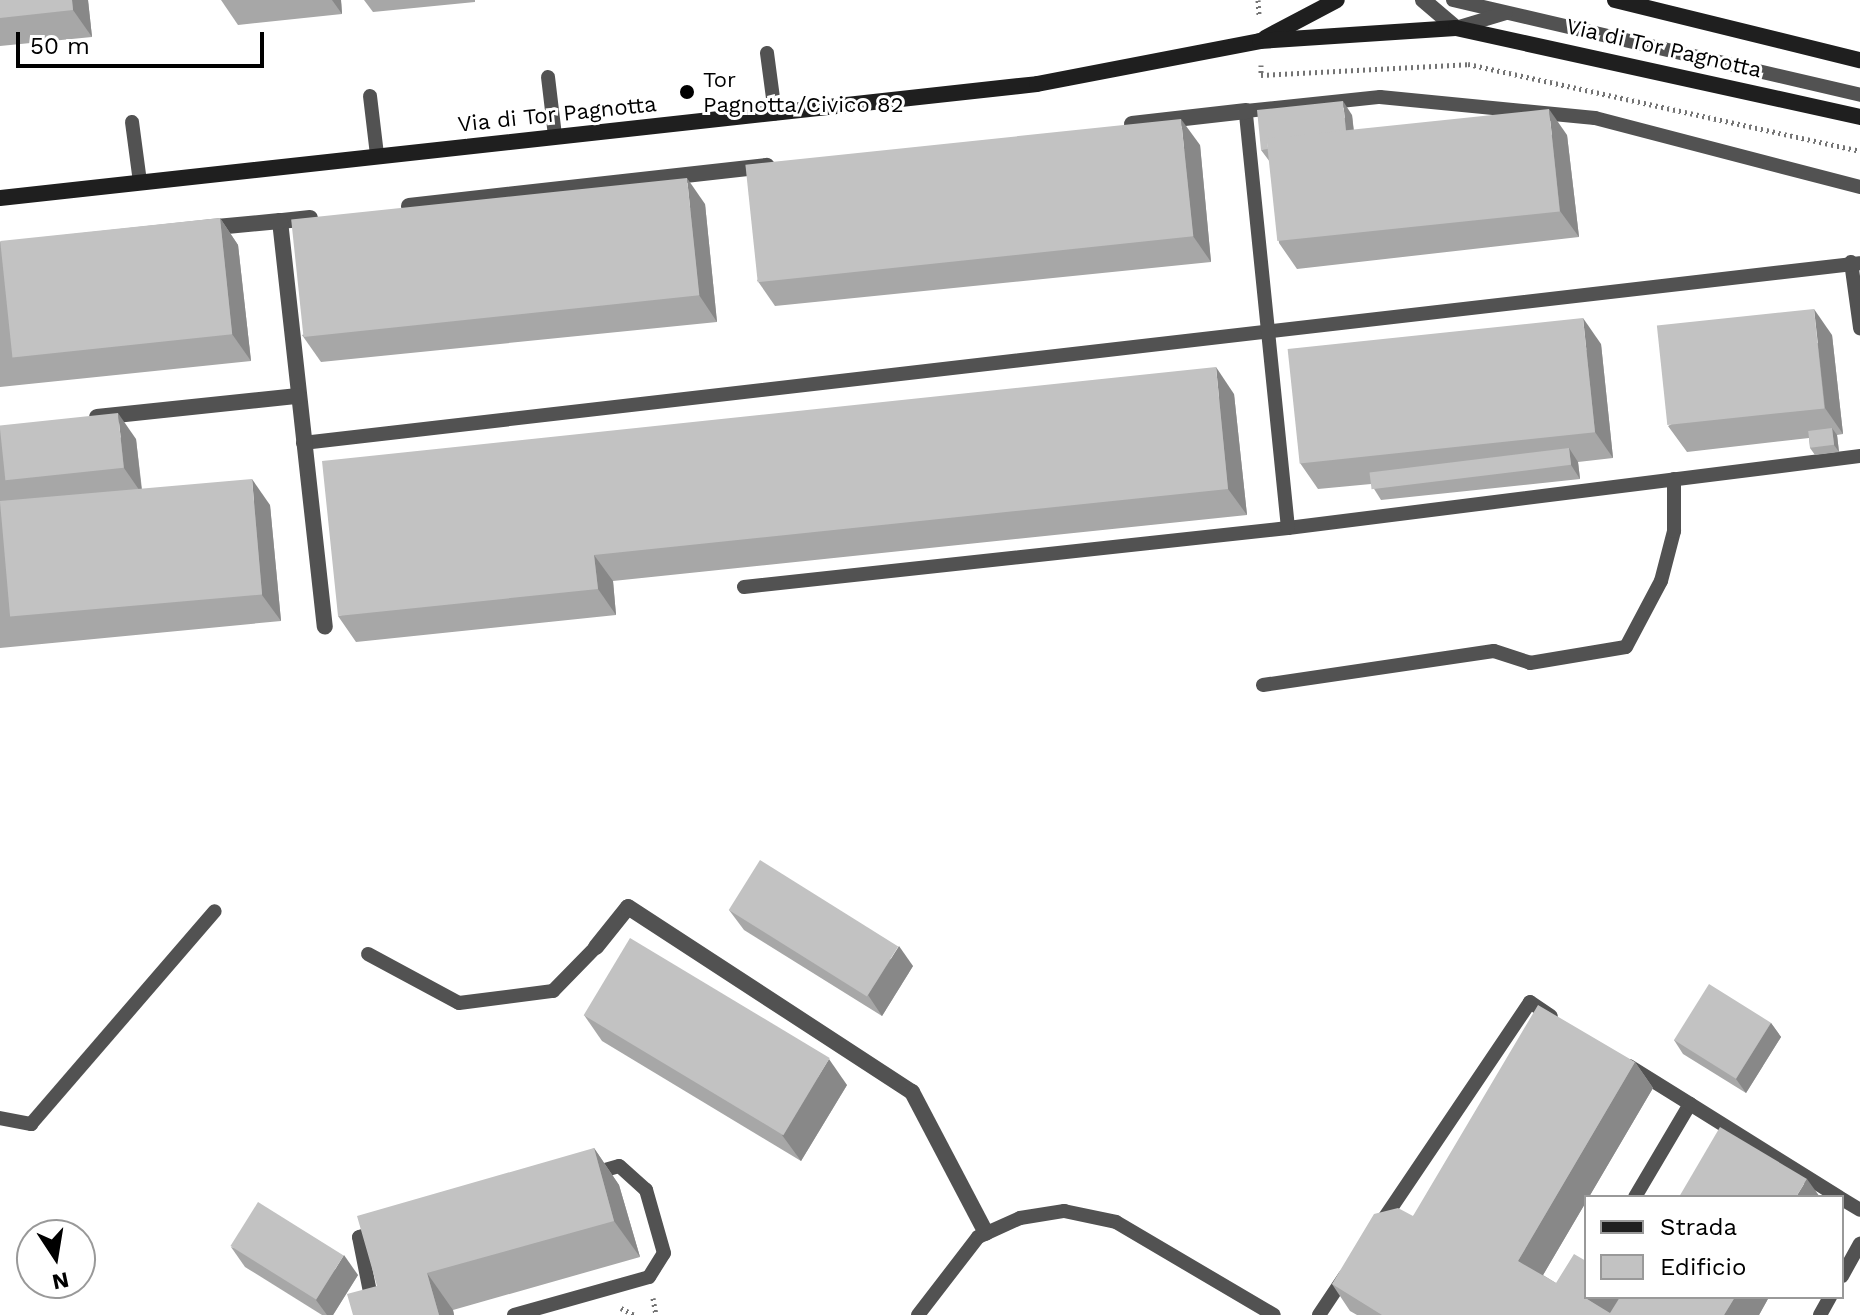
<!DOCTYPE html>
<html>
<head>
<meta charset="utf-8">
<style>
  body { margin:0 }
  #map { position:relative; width:1860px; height:1315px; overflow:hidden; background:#fff; font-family:"Work Sans",sans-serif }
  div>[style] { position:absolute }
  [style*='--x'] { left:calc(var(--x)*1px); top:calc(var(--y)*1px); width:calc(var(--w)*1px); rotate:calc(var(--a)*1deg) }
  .path>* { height:5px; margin-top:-2.5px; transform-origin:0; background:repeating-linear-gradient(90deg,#747474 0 2px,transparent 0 6px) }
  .lane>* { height:14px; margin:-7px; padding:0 7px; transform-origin:7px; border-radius:7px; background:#525252 }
  .street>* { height:16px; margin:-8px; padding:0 8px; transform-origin:8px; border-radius:8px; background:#525252 }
  .secondary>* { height:16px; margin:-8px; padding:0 8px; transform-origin:8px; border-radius:8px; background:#1f1f1f }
  .wall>* { inset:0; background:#a7a7a7 }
  .shaded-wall>* { inset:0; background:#888 }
  .building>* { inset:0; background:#c2c2c2; transform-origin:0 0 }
  .dots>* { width:22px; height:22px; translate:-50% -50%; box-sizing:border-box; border:4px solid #fff; border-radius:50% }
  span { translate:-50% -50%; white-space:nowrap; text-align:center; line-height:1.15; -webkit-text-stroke:6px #fff; paint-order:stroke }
  .street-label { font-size:22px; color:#000 }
  .poi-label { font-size:22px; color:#000 }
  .left { translate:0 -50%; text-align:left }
  .legend { position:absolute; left:1584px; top:1195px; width:260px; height:104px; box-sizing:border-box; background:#fff; border:2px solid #999; margin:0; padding:10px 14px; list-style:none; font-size:24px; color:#000 }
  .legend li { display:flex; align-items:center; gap:16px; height:40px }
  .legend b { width:40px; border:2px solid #999 }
  .north { position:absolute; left:16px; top:1219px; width:80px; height:80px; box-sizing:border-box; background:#fff; border:2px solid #999; border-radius:50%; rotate:168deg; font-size:22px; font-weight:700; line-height:32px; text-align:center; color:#000 }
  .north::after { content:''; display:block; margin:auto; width:28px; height:36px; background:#000; clip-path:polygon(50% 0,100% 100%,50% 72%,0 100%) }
  .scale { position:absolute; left:16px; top:32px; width:248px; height:36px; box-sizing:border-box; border:4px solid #000; border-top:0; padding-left:10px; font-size:24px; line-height:28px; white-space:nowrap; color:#000; -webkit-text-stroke:6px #fff; paint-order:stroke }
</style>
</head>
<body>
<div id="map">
  <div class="path">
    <div style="--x:1258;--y:0;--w:15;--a:86"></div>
    <div style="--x:1261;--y:65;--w:10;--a:90"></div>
    <div style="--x:1261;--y:75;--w:207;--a:-3"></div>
    <div style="--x:1468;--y:64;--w:402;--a:12.5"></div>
    <div style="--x:653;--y:1298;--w:17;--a:80"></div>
    <div style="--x:621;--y:1308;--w:15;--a:28"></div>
  </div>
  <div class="lane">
    <div style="--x:1453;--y:0;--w:418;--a:13.1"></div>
    <div style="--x:1456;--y:28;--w:52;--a:-16.7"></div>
    <div style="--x:767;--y:53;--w:61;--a:82.4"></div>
    <div style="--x:548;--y:77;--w:59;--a:83.2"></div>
    <div style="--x:370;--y:96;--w:59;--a:83.2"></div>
    <div style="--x:132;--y:122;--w:61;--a:82.4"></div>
    <div style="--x:1851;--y:262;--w:67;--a:82.2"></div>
    <div style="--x:303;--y:443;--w:1567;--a:-6.59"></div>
    <div style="--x:1288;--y:528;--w:577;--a:-7.17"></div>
    <div style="--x:744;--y:587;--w:547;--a:-6.19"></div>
    <div style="--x:1288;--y:528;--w:419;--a:-95.8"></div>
    <div style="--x:1246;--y:111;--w:135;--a:-6"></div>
    <div style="--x:1380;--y:97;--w:216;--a:5.6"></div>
    <div style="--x:1595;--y:118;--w:274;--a:14.6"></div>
    <div style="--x:1263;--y:685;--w:233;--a:-8.4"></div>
    <div style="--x:1494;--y:651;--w:38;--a:18"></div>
    <div style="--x:1530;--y:663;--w:97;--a:-9.5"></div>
    <div style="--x:1626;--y:647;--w:75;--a:-62.1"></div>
    <div style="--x:1661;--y:581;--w:52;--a:-75.4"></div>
    <div style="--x:1674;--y:531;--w:52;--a:-90"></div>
    <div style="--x:368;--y:954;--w:103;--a:28.3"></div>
    <div style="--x:459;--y:1003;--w:95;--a:-7.3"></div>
    <div style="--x:553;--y:991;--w:62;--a:-45.7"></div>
    <div style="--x:1629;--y:1066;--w:72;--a:31.9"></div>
    <div style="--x:0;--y:1118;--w:32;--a:11"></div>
    <div style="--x:31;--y:1124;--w:281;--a:-49.2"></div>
    <div style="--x:1635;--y:1197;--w:108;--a:-59.4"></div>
    <div style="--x:1690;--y:1104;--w:176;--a:32"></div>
    <div style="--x:1842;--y:1199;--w:21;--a:31"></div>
    <div style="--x:1379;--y:1226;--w:270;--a:-56"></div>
    <div style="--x:1530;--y:1002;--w:25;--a:34"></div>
    <div style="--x:1842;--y:1276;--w:37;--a:-61"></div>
    <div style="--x:368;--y:1315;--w:9;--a:-58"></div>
    <div style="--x:373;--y:1307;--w:71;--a:-101.3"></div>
    <div style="--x:359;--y:1237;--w:20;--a:-15"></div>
    <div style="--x:514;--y:1315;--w:140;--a:-15.7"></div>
    <div style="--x:649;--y:1277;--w:28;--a:-58"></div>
    <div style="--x:664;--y:1253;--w:66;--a:-105.9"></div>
    <div style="--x:646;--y:1190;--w:36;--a:-138"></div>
    <div style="--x:619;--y:1166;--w:29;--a:164"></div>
    <div style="--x:918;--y:1315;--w:98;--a:-52.4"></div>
    <div style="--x:978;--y:1237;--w:46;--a:-24.3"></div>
    <div style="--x:1020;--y:1218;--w:45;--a:-9"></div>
    <div style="--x:1064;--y:1211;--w:53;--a:11.9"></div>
    <div style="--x:1116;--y:1222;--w:183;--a:30.5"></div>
    <div style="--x:1319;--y:1315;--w:47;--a:-56.3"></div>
    <div style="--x:1820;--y:1315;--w:21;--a:-61"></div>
  </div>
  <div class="street">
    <div style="--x:1423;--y:0;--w:43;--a:40.3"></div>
    <div style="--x:1132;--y:124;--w:115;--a:-6.5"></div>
    <div style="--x:409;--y:206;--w:360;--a:-6.4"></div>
    <div style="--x:310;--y:218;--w:30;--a:174"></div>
    <div style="--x:280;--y:221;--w:408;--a:83.7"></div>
    <div style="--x:206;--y:228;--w:74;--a:-5.4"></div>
    <div style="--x:97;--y:417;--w:202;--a:-6"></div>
    <div style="--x:596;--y:947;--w:51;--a:-51.3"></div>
    <div style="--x:628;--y:907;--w:339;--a:33.1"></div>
    <div style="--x:912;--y:1092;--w:159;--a:62.3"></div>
  </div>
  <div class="secondary">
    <div style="--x:1615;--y:0;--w:252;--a:13.8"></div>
    <div style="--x:1265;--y:38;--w:81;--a:-27.8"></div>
    <div style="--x:0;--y:198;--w:1043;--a:-6.27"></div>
    <div style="--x:1037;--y:84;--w:227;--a:-10.9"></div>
    <div style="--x:1260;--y:41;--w:196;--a:-3.8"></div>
    <div style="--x:1456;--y:28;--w:414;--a:12.4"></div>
  </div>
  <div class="wall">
    <div style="clip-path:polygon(0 0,88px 0,92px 37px,0 46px)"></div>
    <div style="clip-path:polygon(221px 0,341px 0,342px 14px,238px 25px)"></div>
    <div style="clip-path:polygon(364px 0,475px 0,475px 2px,373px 12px)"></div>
    <div style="clip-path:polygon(1352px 115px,1354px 131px,1567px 135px,1579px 237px,1297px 269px,1279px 243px,1270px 162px,1261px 150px)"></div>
    <div style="clip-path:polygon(1200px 145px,1211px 262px,775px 306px,757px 280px)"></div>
    <div style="clip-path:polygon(705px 204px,717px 322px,321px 362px,302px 335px)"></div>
    <div style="clip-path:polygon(220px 218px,238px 245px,251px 361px,0 387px,0 242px)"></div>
    <div style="clip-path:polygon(1832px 335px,1843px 434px,1837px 435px,1839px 452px,1815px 455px,1810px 448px,1809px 438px,1687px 452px,1668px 426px)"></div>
    <div style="clip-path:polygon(1601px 344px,1613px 458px,1578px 462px,1580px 479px,1381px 500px,1371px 484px,1318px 489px,1300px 463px)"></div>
    <div style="clip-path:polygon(1234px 394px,1247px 515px,613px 581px,616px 615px,356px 642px,338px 616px)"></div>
    <div style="clip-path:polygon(0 426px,136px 439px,142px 489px,270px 505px,281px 621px,0 648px)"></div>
    <div style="clip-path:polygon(729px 910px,913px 966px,882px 1016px,744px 930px)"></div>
    <div style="clip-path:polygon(584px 1015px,847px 1085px,801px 1161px,602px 1041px)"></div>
    <div style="clip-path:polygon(1771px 1023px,1781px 1037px,1746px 1093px,1683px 1054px,1674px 1040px)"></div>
    <div style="clip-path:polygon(1635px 1062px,1653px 1088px,1543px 1275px,1556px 1283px,1586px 1297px,1769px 1297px,1759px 1315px,1357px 1315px,1350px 1311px,1332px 1284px,1413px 1216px)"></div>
    <div style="clip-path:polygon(594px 1148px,619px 1185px,640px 1257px,453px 1310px,454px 1315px,353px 1315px,377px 1286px)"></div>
    <div style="clip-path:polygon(231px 1247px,358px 1275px,333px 1315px,322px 1315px,245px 1267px)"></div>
  </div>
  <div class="shaded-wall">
    <div style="clip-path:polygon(72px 0,88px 0,92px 37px,73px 10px)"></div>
    <div style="clip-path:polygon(332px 0,341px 0,342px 14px)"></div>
    <div style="clip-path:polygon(1343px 101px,1352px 115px,1356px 154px,1347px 140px)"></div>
    <div style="clip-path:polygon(1549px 109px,1567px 135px,1579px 237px,1560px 211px)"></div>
    <div style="clip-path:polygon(1181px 119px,1200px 145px,1211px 262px,1193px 236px)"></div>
    <div style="clip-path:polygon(687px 178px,705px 204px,717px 322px,699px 295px)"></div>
    <div style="clip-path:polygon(220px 218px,238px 245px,251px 361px,232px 334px)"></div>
    <div style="clip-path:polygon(1814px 309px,1832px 335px,1843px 434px,1825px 408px)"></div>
    <div style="clip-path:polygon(1583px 318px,1601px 344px,1613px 458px,1595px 432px)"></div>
    <div style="clip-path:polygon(1216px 367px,1234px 394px,1247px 515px,1228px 489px)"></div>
    <div style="clip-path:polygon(118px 413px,136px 439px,142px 494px,124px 468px)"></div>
    <div style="clip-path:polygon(1832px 428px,1837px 435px,1839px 452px,1834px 445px)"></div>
    <div style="clip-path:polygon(1569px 448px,1578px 462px,1580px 479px,1571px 465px)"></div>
    <div style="clip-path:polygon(252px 479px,270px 505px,281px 621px,262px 595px)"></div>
    <div style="clip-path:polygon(594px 555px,613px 581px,616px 615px,598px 589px)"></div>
    <div style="clip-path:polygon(899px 946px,913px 966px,882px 1016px,868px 995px)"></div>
    <div style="clip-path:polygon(1771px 1023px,1781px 1037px,1746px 1093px,1736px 1079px)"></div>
    <div style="clip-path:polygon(829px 1059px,847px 1085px,801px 1161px,782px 1135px)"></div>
    <div style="clip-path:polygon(1635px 1062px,1653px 1088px,1589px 1197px,1586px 1197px,1586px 1202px,1536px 1287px,1518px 1261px)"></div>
    <div style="clip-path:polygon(594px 1148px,619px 1185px,640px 1257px,614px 1221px)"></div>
    <div style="clip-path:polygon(1807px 1179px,1820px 1197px,1796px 1197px)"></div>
    <div style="clip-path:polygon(344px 1255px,358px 1275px,333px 1315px,327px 1315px,316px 1300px)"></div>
    <div style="clip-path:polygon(427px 1273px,453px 1310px,454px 1315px,439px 1315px)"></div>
    <div style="clip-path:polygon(1588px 1297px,1621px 1297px,1611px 1315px,1587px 1299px)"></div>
    <div style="clip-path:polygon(1735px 1297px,1769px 1297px,1759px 1315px,1724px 1315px)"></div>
  </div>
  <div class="building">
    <div style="clip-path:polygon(0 0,72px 0,73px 10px,0 18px)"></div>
    <div style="clip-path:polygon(1343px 101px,1346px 132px,1267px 140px,1268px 149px,1261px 150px,1257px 110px)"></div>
    <div style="left:1549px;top:109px;width:103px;height:284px;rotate:84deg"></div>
    <div style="left:1181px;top:119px;width:118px;height:438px;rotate:84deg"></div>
    <div style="left:687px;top:178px;width:118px;height:398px;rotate:84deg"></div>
    <div style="left:220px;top:218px;width:117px;height:221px;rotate:84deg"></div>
    <div style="left:1814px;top:309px;width:100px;height:158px;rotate:84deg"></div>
    <div style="left:1583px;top:318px;width:115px;height:297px;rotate:84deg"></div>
    <div style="clip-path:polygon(1216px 367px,1228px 489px,594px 555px,598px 589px,338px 616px,322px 461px)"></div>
    <div style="left:118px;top:413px;width:55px;height:119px;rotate:84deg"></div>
    <div style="left:1832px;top:428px;width:17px;height:24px;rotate:83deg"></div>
    <div style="left:1569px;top:448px;width:17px;height:201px;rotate:83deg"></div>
    <div style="left:252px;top:479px;width:116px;height:253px;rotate:85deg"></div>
    <div style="left:760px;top:860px;width:163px;height:59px;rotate:32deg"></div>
    <div style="left:630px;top:938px;width:233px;height:90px;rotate:31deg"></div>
    <div style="left:1709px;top:984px;width:73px;height:66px;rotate:32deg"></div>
    <div style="clip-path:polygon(1538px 1005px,1635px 1062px,1518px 1261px,1556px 1283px,1574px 1254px,1586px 1261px,1586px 1297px,1588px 1297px,1587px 1299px,1610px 1313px,1620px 1297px,1735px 1297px,1724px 1315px,1382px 1315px,1332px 1284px,1374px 1214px,1398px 1208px,1413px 1216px)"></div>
    <div style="clip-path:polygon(1720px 1127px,1807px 1179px,1796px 1197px,1679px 1197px)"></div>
    <div style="clip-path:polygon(594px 1148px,614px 1221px,427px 1273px,439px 1315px,353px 1315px,347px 1294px,377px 1286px,357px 1216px)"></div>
    <div style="left:258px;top:1202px;width:101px;height:52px;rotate:32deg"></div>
  </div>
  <div class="dots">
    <div style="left:687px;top:92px;background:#000"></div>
  </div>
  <div class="street-label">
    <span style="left:1664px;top:48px;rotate:13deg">Via di Tor Pagnotta</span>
    <span style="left:557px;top:114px;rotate:-6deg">Via di Tor Pagnotta</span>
  </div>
  <div class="poi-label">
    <span class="left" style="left:703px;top:92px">Tor<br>Pagnotta/Civico 82</span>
  </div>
  <ul class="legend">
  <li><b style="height:10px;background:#1f1f1f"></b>Strada</li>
  <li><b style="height:22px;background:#c2c2c2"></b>Edificio</li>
  </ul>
  <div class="north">N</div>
  <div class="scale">50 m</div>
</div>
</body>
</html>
